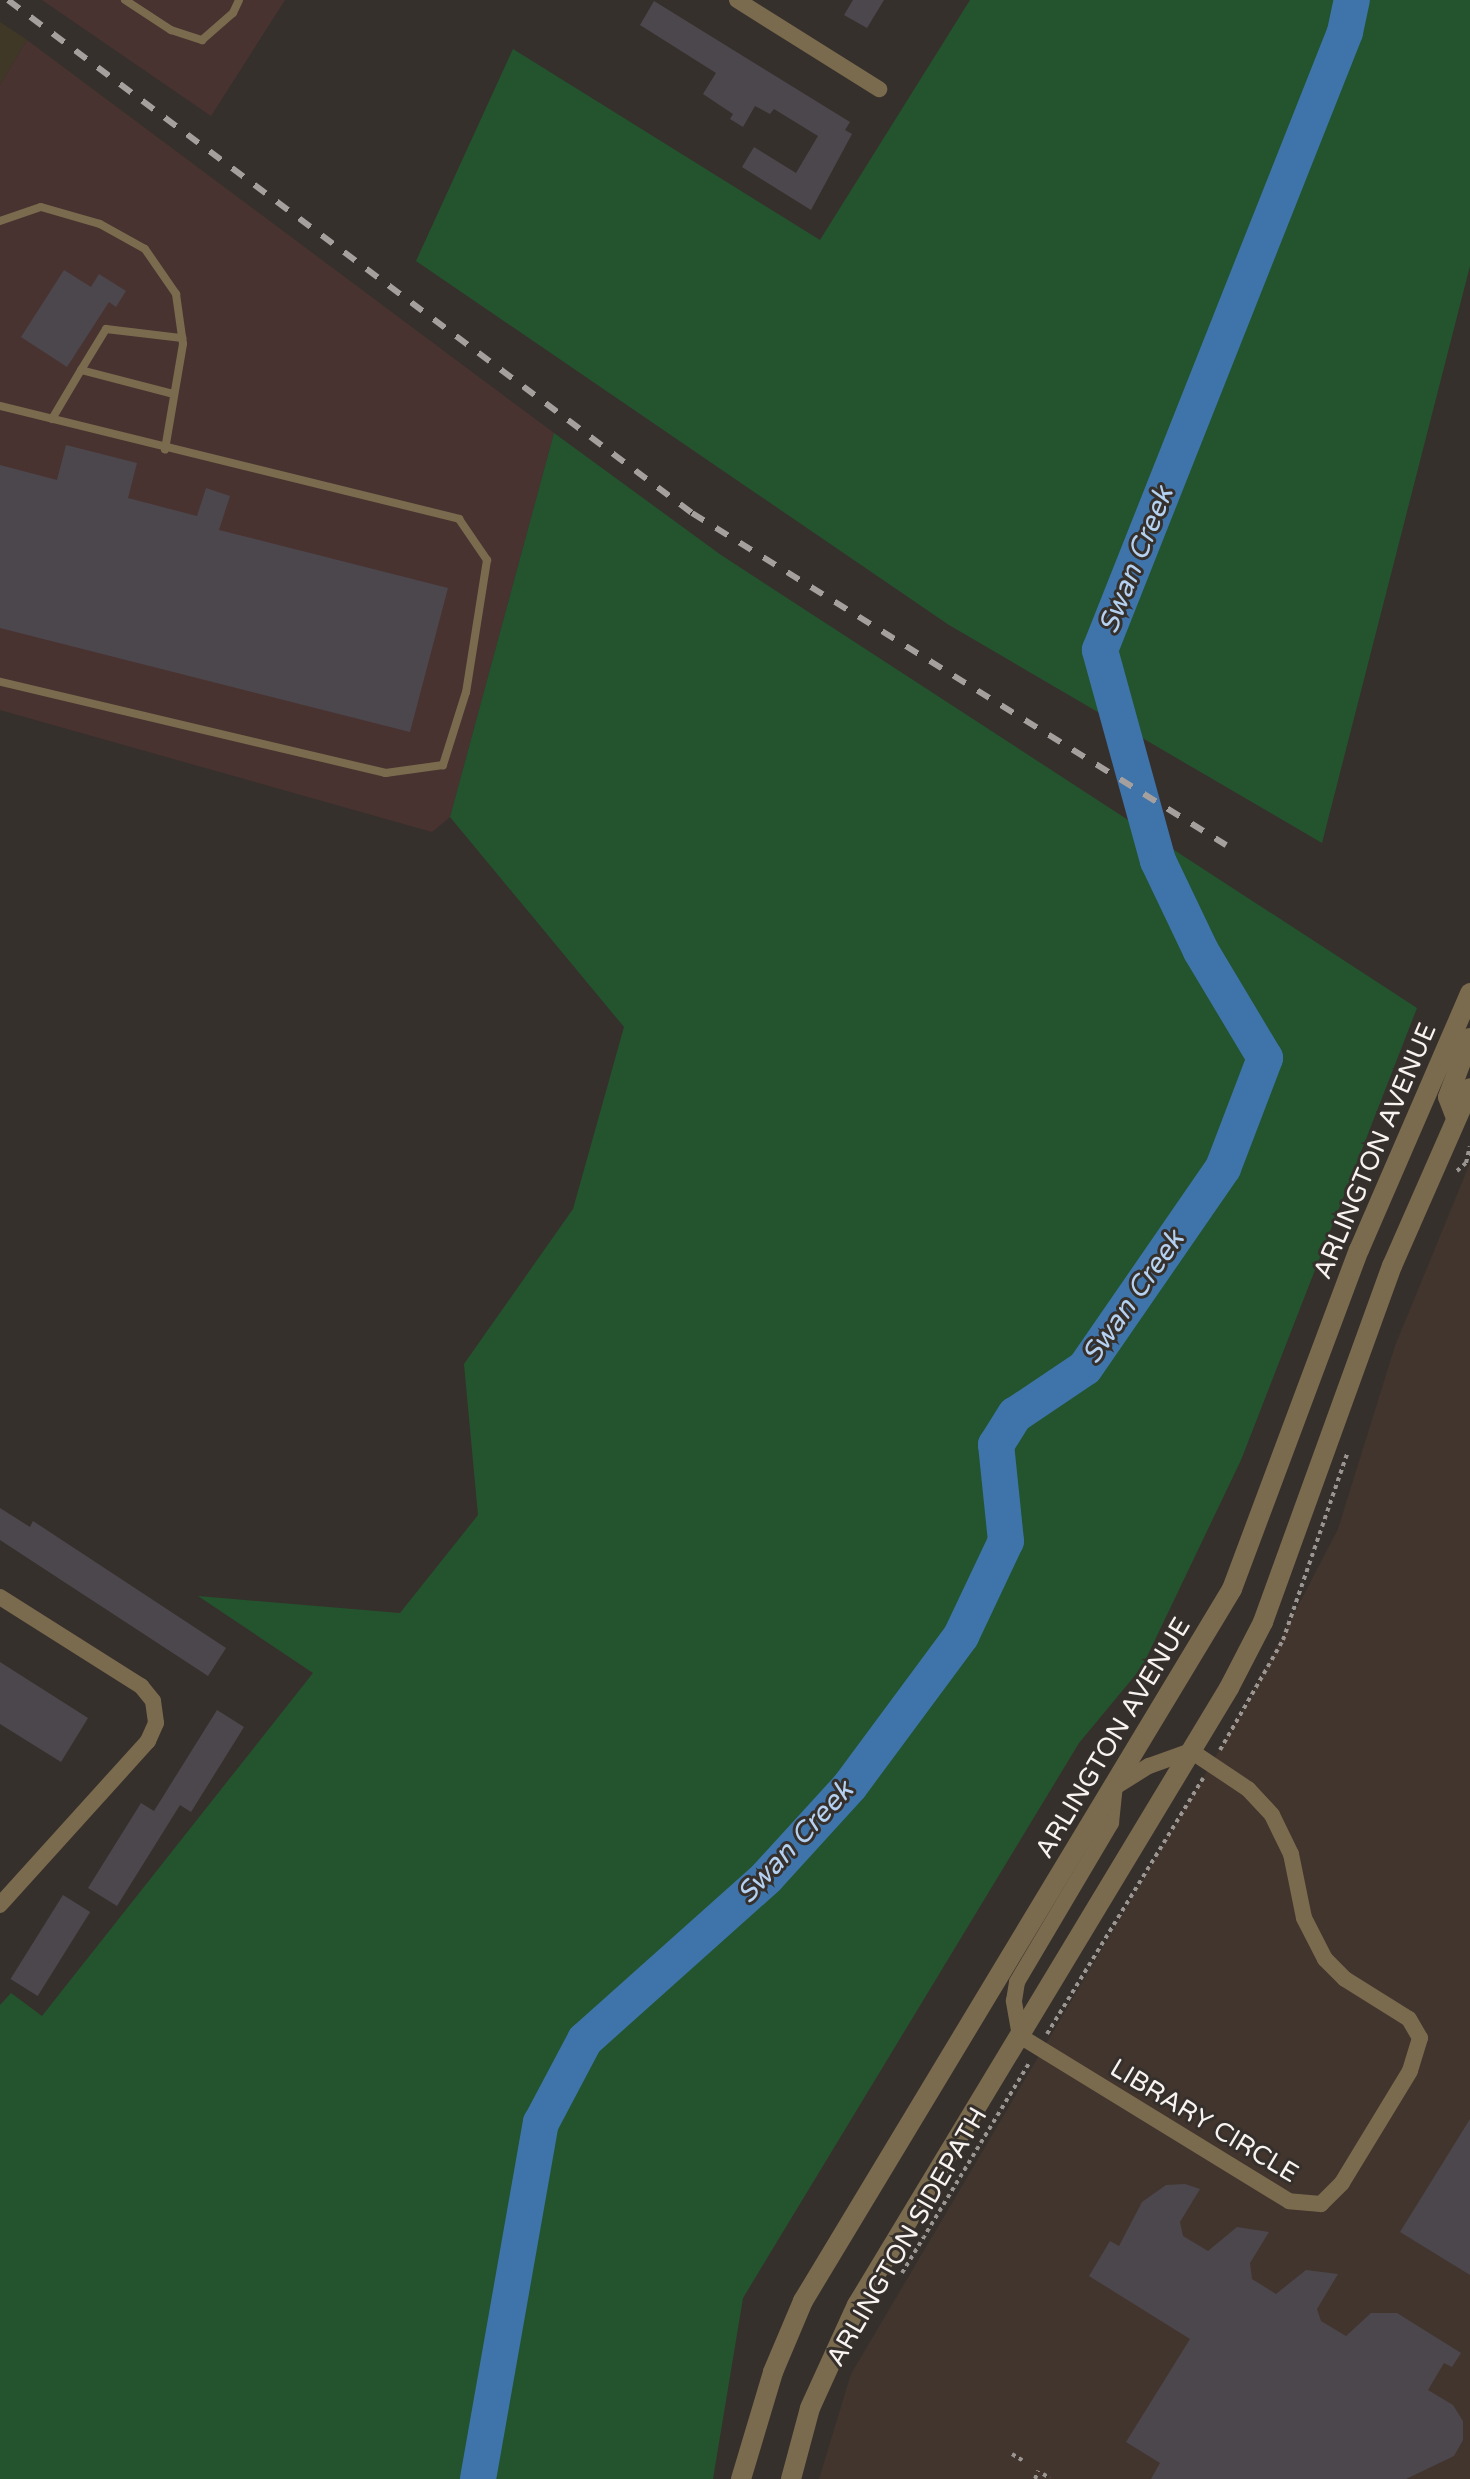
<!DOCTYPE html>
<html>
<head>
<meta charset="utf-8">
<style>
  body { margin:0 }
  #map { position:relative; width:1470px; height:2479px; overflow:hidden; background:#36302c; font-family:"Varela Round",sans-serif }
  div>[style] { position:absolute }
  [style*='--x'] { left:calc(var(--x)*1px); top:calc(var(--y)*1px); width:calc(var(--w)*1px); rotate:calc(var(--a)*1deg) }
  .commercial>* { inset:0; background:#403827 }
  .industrial>* { inset:0; background:#483330 }
  .built>* { inset:0; background:#42352e }
  .green>* { inset:0; background:#23542e }
  .river>* { height:36px; margin:-18px; padding:0 18px; transform-origin:18px; border-radius:18px; background:#3f74ab }
  .building>* { inset:0; background:#4c474d; transform-origin:0 0 }
  .path>* { height:4px; margin-top:-2px; transform-origin:0; background:repeating-linear-gradient(90deg,#9b9592 0 4px,transparent 0 8px) }
  .service>* { height:8px; margin:-4px; padding:0 4px; transform-origin:4px; border-radius:4px; background:#7b6b4e }
  .minor>* { height:16px; margin:-8px; padding:0 8px; transform-origin:8px; border-radius:8px; background:#7b6b4e }
  .tertiary>* { height:20px; margin:-10px; padding:0 10px; transform-origin:10px; border-radius:10px; background:#7b6b4e }
  .rail>* { height:6px; margin-top:-3px; transform-origin:0; background:repeating-linear-gradient(90deg,#a5a09d 0 14px,transparent 0 28px) }
  span { translate:-50% -50%; white-space:nowrap; text-align:center; line-height:1.15; -webkit-text-stroke:6px #36302c; paint-order:stroke }
  .street-label { font-size:26px; color:#f8f3f1 }
  .water-label { font-size:28px; color:#b5d1f1; font-style:italic }
</style>
</head>
<body>
<div id="map">
  <div class="commercial">
    <div style="clip-path:polygon(0 22px,27px 40px,0 85px)"></div>
  </div>
  <div class="industrial">
    <div style="clip-path:polygon(42px 0,285px 0,211px 116px)"></div>
    <div style="clip-path:polygon(27px 40px,554px 433px,450px 817px,432px 832px,0 710px,0 85px)"></div>
  </div>
  <div class="built">
    <div style="clip-path:polygon(1470px 1163px,1470px 2479px,819px 2479px,851px 2374px,1249px 1700px,1338px 1529px,1395px 1346px)"></div>
  </div>
  <div class="green">
    <div style="clip-path:polygon(970px 0,1470px 0,1470px 266px,1322px 843px,949px 625px,416px 261px,513px 49px,820px 240px)"></div>
    <div style="clip-path:polygon(554px 433px,721px 555px,1417px 1008px,1241px 1460px,1142px 1667px,1079px 1743px,743px 2298px,713px 2479px,0 2479px,0 2005px,11px 1993px,42px 2016px,313px 1673px,198px 1596px,400px 1613px,478px 1515px,464px 1364px,573px 1209px,624px 1027px,450px 817px)"></div>
  </div>
  <div class="river">
    <div style="--x:478;--y:2479;--w:362;--a:-80"></div>
    <div style="--x:541;--y:2123;--w:94;--a:-62.1"></div>
    <div style="--x:585;--y:2040;--w:244;--a:-41.8"></div>
    <div style="--x:767;--y:1877;--w:123;--a:-47.6"></div>
    <div style="--x:850;--y:1786;--w:187;--a:-53.5"></div>
    <div style="--x:961;--y:1636;--w:105;--a:-64.7"></div>
    <div style="--x:1006;--y:1541;--w:97;--a:-95.9"></div>
    <div style="--x:996;--y:1445;--w:36;--a:-58"></div>
    <div style="--x:1015;--y:1415;--w:84;--a:-33.9"></div>
    <div style="--x:1085;--y:1368;--w:243;--a:-55.4"></div>
    <div style="--x:1223;--y:1168;--w:118;--a:-69.1"></div>
    <div style="--x:1265;--y:1058;--w:125;--a:-120.9"></div>
    <div style="--x:1201;--y:951;--w:100;--a:-115.5"></div>
    <div style="--x:1158;--y:861;--w:219;--a:-105.4"></div>
    <div style="--x:1100;--y:650;--w:665;--a:-68.37"></div>
    <div style="--x:1345;--y:32;--w:33;--a:-78"></div>
  </div>
  <div class="building">
    <div style="clip-path:polygon(853px 0,884px 0,867px 28px,844px 15px)"></div>
    <div style="clip-path:polygon(654px 1px,850px 122px,845px 130px,852px 134px,811px 210px,742px 167px,754px 147px,796px 173px,818px 136px,774px 109px,770px 114px,755px 106px,743px 127px,730px 119px,733px 114px,703px 94px,716px 73px,640px 25px)"></div>
    <div style="clip-path:polygon(64px 270px,91px 287px,99px 274px,126px 291px,116px 307px,109px 302px,67px 367px,21px 337px)"></div>
    <div style="clip-path:polygon(66px 445px,137px 463px,128px 498px,197px 516px,206px 488px,230px 496px,219px 530px,448px 588px,410px 732px,0 628px,0 465px,57px 480px)"></div>
    <div style="clip-path:polygon(0 1508px,30px 1527px,33px 1521px,226px 1648px,208px 1676px,0 1540px)"></div>
    <div style="clip-path:polygon(0 1662px,88px 1718px,61px 1762px,0 1724px)"></div>
    <div style="clip-path:polygon(217px 1710px,244px 1727px,191px 1812px,180px 1805px,117px 1906px,88px 1888px,141px 1803px,154px 1811px)"></div>
    <div style="left:63px;top:1895px;width:32px;height:99px;rotate:32deg"></div>
    <div style="clip-path:polygon(1470px 2119px,1470px 2275px,1400px 2232px)"></div>
    <div style="clip-path:polygon(1185px 2184px,1200px 2189px,1180px 2222px,1183px 2236px,1208px 2251px,1237px 2227px,1269px 2232px,1250px 2263px,1252px 2279px,1276px 2294px,1306px 2270px,1338px 2274px,1317px 2309px,1321px 2321px,1346px 2336px,1371px 2313px,1397px 2313px,1461px 2353px,1452px 2367px,1444px 2363px,1428px 2390px,1453px 2405px,1463px 2421px,1463px 2440px,1454px 2456px,1406px 2479px,1151px 2479px,1160px 2463px,1126px 2442px,1190px 2339px,1089px 2276px,1110px 2241px,1119px 2246px,1142px 2202px,1166px 2185px)"></div>
  </div>
  <div class="path">
    <div style="--x:1457;--y:1171;--w:12;--a:-42"></div>
    <div style="--x:1466;--y:1163;--w:17;--a:-77"></div>
    <div style="--x:1220;--y:1750;--w:127;--a:-60.2"></div>
    <div style="--x:1283;--y:1640;--w:197;--a:-71"></div>
    <div style="--x:1047;--y:2034;--w:300;--a:-58.6"></div>
    <div style="--x:902;--y:2273;--w:247;--a:-58.8"></div>
    <div style="--x:1012;--y:2454;--w:12;--a:31"></div>
    <div style="--x:1043;--y:2474;--w:8;--a:30"></div>
    <div style="--x:1035;--y:2479;--w:9;--a:-69"></div>
  </div>
  <div class="service">
    <div style="--x:125;--y:0;--w:55;--a:33.1"></div>
    <div style="--x:171;--y:30;--w:33;--a:18"></div>
    <div style="--x:202;--y:40;--w:41;--a:-41.1"></div>
    <div style="--x:233;--y:13;--w:14;--a:-65"></div>
    <div style="--x:0;--y:221;--w:43;--a:-18.9"></div>
    <div style="--x:41;--y:207;--w:61;--a:16.1"></div>
    <div style="--x:100;--y:224;--w:51;--a:29.1"></div>
    <div style="--x:145;--y:249;--w:55;--a:55.4"></div>
    <div style="--x:176;--y:294;--w:50;--a:82"></div>
    <div style="--x:183;--y:344;--w:107;--a:99.7"></div>
    <div style="--x:81;--y:370;--w:48;--a:-58.6"></div>
    <div style="--x:106;--y:329;--w:77;--a:6.8"></div>
    <div style="--x:0;--y:406;--w:473;--a:13.8"></div>
    <div style="--x:459;--y:519;--w:50;--a:55.7"></div>
    <div style="--x:487;--y:560;--w:134;--a:99"></div>
    <div style="--x:466;--y:692;--w:77;--a:107.5"></div>
    <div style="--x:443;--y:765;--w:58;--a:172"></div>
    <div style="--x:386;--y:773;--w:397;--a:-166.7"></div>
    <div style="--x:52;--y:419;--w:57;--a:-59.4"></div>
    <div style="--x:81;--y:370;--w:96;--a:14.5"></div>
  </div>
  <div class="minor">
    <div style="--x:737;--y:0;--w:168;--a:32.1"></div>
    <div style="--x:0;--y:1597;--w:167;--a:32.3"></div>
    <div style="--x:141;--y:1686;--w:19;--a:51"></div>
    <div style="--x:153;--y:1701;--w:22;--a:82"></div>
    <div style="--x:156;--y:1723;--w:20;--a:114"></div>
    <div style="--x:148;--y:1741;--w:221;--a:132.1"></div>
    <div style="--x:1191;--y:1751;--w:69;--a:33.7"></div>
    <div style="--x:1248;--y:1789;--w:35;--a:47"></div>
    <div style="--x:1272;--y:1815;--w:43;--a:64"></div>
    <div style="--x:1291;--y:1854;--w:65;--a:78.5"></div>
    <div style="--x:1304;--y:1918;--w:46;--a:62.9"></div>
    <div style="--x:1325;--y:1959;--w:28;--a:45"></div>
    <div style="--x:1345;--y:1979;--w:75;--a:32"></div>
    <div style="--x:1409;--y:2019;--w:22;--a:60"></div>
    <div style="--x:1420;--y:2038;--w:34;--a:107"></div>
    <div style="--x:1410;--y:2071;--w:131;--a:121.3"></div>
    <div style="--x:1342;--y:2183;--w:30;--a:135"></div>
    <div style="--x:1321;--y:2204;--w:32;--a:-175"></div>
    <div style="--x:1289;--y:2201;--w:316;--a:-148.5"></div>
    <div style="--x:1020;--y:2036;--w:36;--a:-100"></div>
    <div style="--x:1014;--y:2001;--w:19;--a:-81"></div>
    <div style="--x:1017;--y:1982;--w:185;--a:-59.4"></div>
    <div style="--x:1111;--y:1823;--w:36;--a:-84"></div>
    <div style="--x:1115;--y:1787;--w:40;--a:-32"></div>
    <div style="--x:1149;--y:1766;--w:45;--a:-19.7"></div>
  </div>
  <div class="tertiary">
    <div style="--x:1456;--y:1118;--w:22;--a:-111"></div>
    <div style="--x:1448;--y:1097;--w:63;--a:-69.6"></div>
    <div style="--x:741;--y:2479;--w:112;--a:-73.3"></div>
    <div style="--x:773;--y:2372;--w:77;--a:-67.1"></div>
    <div style="--x:803;--y:2301;--w:831;--a:-58.93"></div>
    <div style="--x:1232;--y:1589;--w:362;--a:-69.5"></div>
    <div style="--x:1359;--y:1250;--w:280;--a:-66.6"></div>
    <div style="--x:791;--y:2479;--w:73;--a:-75"></div>
    <div style="--x:810;--y:2408;--w:113;--a:-65.5"></div>
    <div style="--x:857;--y:2305;--w:720;--a:-58.91"></div>
    <div style="--x:1229;--y:1688;--w:74;--a:-62.7"></div>
    <div style="--x:1263;--y:1622;--w:379;--a:-70.1"></div>
    <div style="--x:1392;--y:1266;--w:194;--a:-66.3"></div>
  </div>
  <div class="rail">
    <div style="--x:8;--y:0;--w:855;--a:36.87"></div>
    <div style="--x:692;--y:513;--w:629;--a:31.87"></div>
  </div>
  <div class="street-label">
    <span style="left:1375px;top:1151px;rotate:-67deg">ARLINGTON AVENUE</span>
    <span style="left:1113px;top:1738px;rotate:-59deg">ARLINGTON AVENUE</span>
    <span style="left:1204px;top:2121px;rotate:31deg">LIBRARY CIRCLE</span>
    <span style="left:907px;top:2237px;rotate:-60deg">ARLINGTON SIDEPATH</span>
  </div>
  <div class="water-label">
    <span style="left:1136px;top:560px;rotate:-68deg">Swan Creek</span>
    <span style="left:1133px;top:1297px;rotate:-55deg">Swan Creek</span>
    <span style="left:795px;top:1842px;rotate:-47deg">Swan Creek</span>
  </div>
</div>
</body>
</html>
